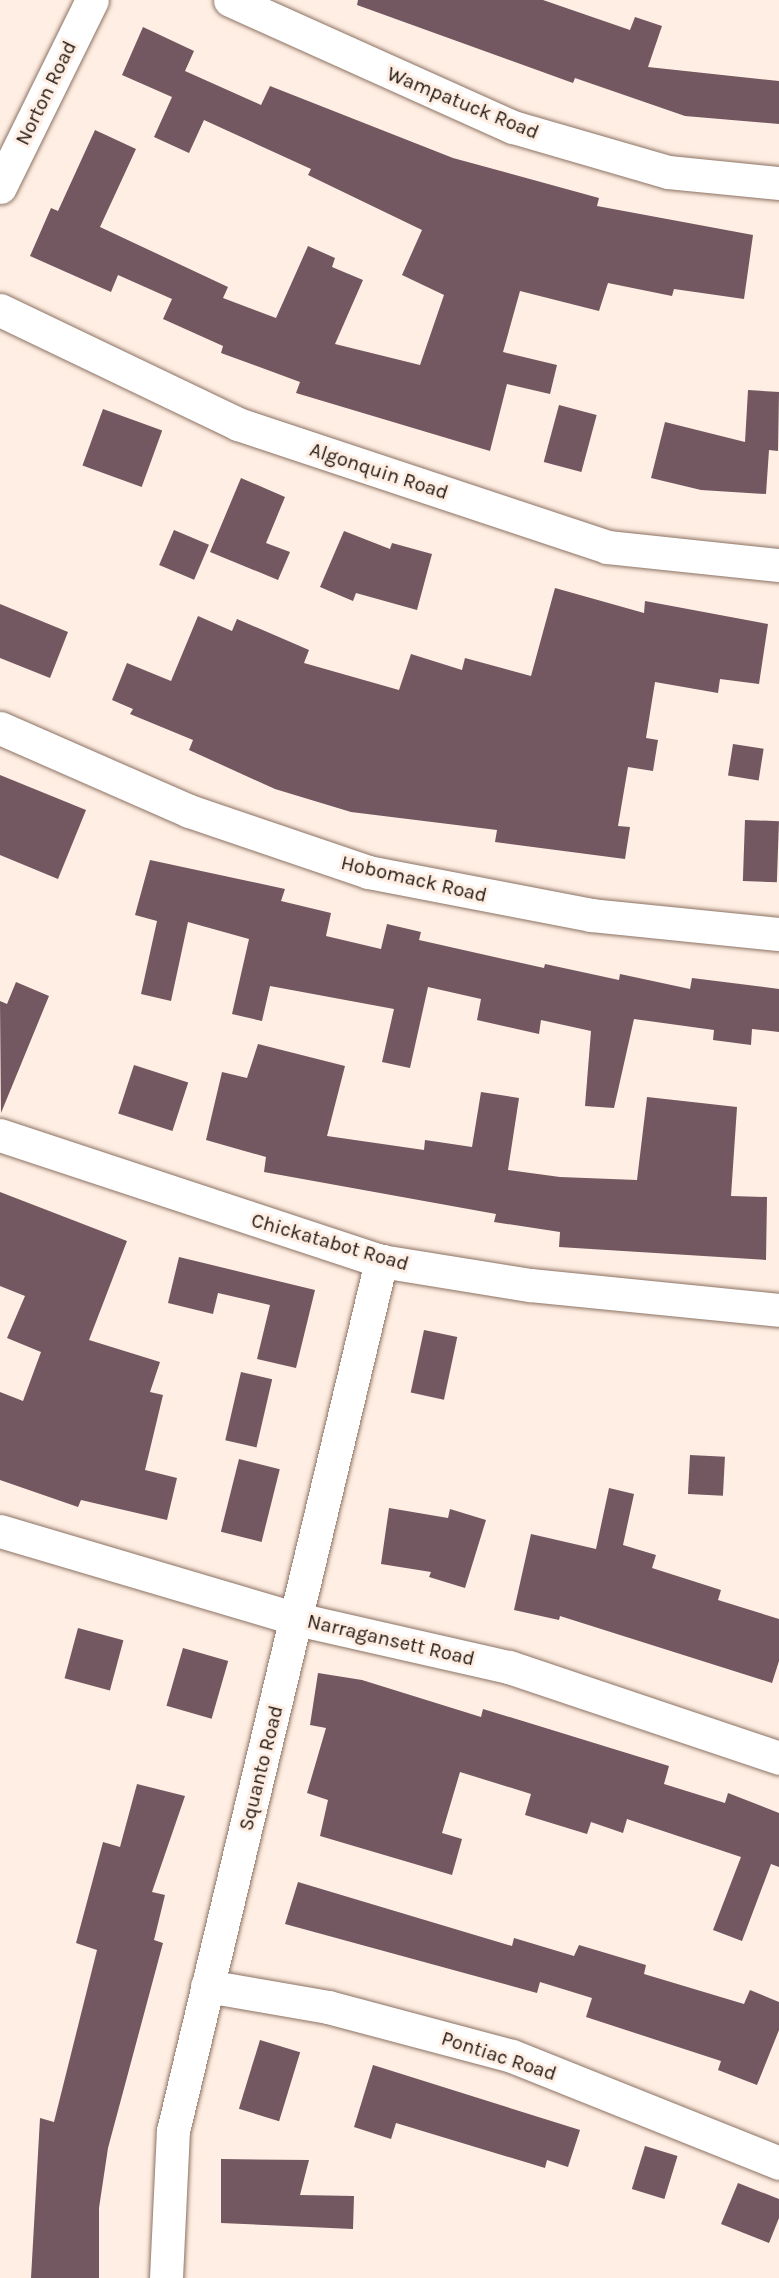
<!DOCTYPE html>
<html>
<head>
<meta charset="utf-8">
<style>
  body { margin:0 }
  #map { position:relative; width:779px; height:2278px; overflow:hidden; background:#ffeee3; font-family:Karla,sans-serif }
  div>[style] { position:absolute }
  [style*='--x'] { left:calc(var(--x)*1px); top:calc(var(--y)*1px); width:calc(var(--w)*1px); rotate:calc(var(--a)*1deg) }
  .building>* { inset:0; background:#735761; transform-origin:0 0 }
  .roads { filter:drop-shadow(0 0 2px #8b7263) drop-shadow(0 0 2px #8b7263) }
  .minor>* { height:33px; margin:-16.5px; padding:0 16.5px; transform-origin:16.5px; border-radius:16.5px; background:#fff }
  span { translate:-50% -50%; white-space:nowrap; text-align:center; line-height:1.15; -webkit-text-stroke:6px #ffeee3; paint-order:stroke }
  .street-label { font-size:20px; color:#221912 }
</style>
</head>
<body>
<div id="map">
  <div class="building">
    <div style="clip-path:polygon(358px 0,543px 0,630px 30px,635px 17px,662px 26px,648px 67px,779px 81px,779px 124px,685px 116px,575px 78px,573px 83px,357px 5px)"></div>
    <div style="clip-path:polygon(143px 27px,194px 51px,185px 71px,261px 105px,270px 86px,453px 158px,599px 198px,597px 206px,753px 235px,744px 299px,674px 289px,672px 296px,608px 283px,599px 311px,520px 291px,503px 352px,557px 365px,550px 394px,507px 384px,490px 451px,296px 393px,300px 382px,221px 353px,223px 346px,163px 319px,172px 299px,118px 275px,111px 292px,30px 256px,51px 208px,58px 211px,95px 130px,136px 149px,100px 227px,228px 287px,223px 298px,276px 318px,308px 246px,335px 258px,332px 267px,363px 280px,335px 344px,420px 365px,444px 295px,402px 275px,422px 230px,308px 175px,311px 169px,204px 120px,189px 153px,154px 137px,172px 97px,122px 75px)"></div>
    <div style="clip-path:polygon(748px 390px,779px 392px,778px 451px,769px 450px,766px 494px,701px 490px,651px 478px,665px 422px,745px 442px)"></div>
    <div style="left:559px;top:405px;width:39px;height:59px;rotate:15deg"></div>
    <div style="left:103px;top:409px;width:63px;height:60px;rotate:20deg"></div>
    <div style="clip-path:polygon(241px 478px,285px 497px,266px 543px,290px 552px,278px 580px,210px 552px)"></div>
    <div style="left:174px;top:530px;width:38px;height:38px;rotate:23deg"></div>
    <div style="clip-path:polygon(344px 531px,390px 549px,392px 543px,432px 554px,417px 610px,356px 593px,353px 601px,320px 587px)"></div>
    <div style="clip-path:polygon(555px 588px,644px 613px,645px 601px,768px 624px,759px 684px,720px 679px,718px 693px,655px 682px,646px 738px,658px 740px,653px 771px,628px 767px,618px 826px,630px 827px,625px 859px,495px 842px,497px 830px,351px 812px,275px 789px,189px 750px,193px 740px,130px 714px,133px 709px,112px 700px,127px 663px,171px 681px,198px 616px,232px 631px,237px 619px,309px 650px,304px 663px,399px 690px,411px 654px,462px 670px,465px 658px,531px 676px)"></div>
    <div style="clip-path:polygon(0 604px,68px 632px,50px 678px,0 658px)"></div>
    <div style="left:733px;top:744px;width:31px;height:32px;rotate:9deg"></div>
    <div style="clip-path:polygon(0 775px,86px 810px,58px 879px,0 855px)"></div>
    <div style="left:745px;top:820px;width:34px;height:61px;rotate:2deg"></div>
    <div style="clip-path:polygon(150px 860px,285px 889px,281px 901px,331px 913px,326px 936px,381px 949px,387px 924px,421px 932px,419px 940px,544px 968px,545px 964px,619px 980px,620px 974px,690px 989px,692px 978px,779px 989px,779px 1032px,752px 1029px,751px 1045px,713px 1040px,714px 1030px,634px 1019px,614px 1108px,585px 1106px,591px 1031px,541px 1020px,539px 1034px,477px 1020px,481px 999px,428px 987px,410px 1068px,382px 1062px,394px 1009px,270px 986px,262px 1021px,232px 1014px,249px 939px,188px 922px,171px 1001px,141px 994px,157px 921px,135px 915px)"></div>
    <div style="clip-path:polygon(16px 982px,49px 996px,1px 1113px,0 1001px,7px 1004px)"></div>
    <div style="clip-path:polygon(258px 1044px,345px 1066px,327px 1136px,424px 1150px,425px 1140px,472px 1147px,481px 1092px,519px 1098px,508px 1170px,560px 1177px,637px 1180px,647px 1097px,737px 1107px,731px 1196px,767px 1197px,766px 1260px,559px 1247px,560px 1232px,494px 1222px,496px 1214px,264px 1172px,266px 1157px,206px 1140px,222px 1072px,247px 1078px)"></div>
    <div style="left:134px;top:1065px;width:57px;height:51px;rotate:18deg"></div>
    <div style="clip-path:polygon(0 1192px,127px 1241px,89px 1340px,160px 1362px,150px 1392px,163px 1395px,145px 1470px,177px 1478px,167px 1520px,81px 1500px,78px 1507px,0 1480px,0 1392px,23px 1401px,41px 1352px,7px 1338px,25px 1296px,0 1286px)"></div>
    <div style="clip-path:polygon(179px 1257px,315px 1290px,296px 1368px,257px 1359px,270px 1305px,218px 1293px,213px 1314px,168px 1303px)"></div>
    <div style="left:424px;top:1330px;width:34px;height:64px;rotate:12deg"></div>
    <div style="left:241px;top:1372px;width:32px;height:70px;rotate:13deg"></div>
    <div style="left:690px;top:1455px;width:35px;height:39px;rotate:3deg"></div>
    <div style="left:239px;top:1459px;width:42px;height:75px;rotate:14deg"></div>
    <div style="clip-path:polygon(609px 1488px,634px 1494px,623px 1545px,656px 1555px,652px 1568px,721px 1590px,718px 1600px,779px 1619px,779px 1661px,772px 1683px,560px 1616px,559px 1620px,514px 1610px,531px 1534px,596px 1549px)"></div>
    <div style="clip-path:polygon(389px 1508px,448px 1518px,450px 1509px,486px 1520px,465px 1588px,429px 1577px,431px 1572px,381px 1564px)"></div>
    <div style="left:78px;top:1628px;width:47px;height:52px;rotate:15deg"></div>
    <div style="left:183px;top:1648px;width:47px;height:60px;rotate:16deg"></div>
    <div style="clip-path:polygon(318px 1673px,362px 1680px,481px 1717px,483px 1709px,526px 1722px,669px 1766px,664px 1784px,725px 1803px,728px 1793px,779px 1813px,779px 1867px,771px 1864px,742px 1941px,713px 1930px,741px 1857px,627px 1819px,623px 1833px,591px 1822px,587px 1834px,525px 1815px,531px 1794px,460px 1772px,442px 1833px,462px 1839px,452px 1875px,320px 1836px,328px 1800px,307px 1793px,326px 1728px,310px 1725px)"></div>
    <div style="clip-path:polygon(137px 1784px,185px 1796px,152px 1892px,165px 1895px,154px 1940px,163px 1943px,108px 2148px,99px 2208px,99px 2278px,31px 2278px,40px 2118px,54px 2122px,97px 1950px,76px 1943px,103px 1842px,120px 1847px)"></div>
    <div style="clip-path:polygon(298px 1882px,512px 1946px,514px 1938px,574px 1956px,579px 1945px,646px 1965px,644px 1974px,744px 2004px,750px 1990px,779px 2002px,779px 2030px,757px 2085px,718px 2070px,721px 2061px,586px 2017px,592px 1998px,540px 1982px,537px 1993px,285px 1924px)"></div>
    <div style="left:260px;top:2040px;width:42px;height:72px;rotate:17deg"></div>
    <div style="clip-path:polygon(373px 2065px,580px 2130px,568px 2167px,547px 2160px,545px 2168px,396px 2123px,391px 2139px,354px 2127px)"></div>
    <div style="left:645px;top:2146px;width:34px;height:45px;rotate:17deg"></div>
    <div style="clip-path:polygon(221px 2159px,309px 2160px,300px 2195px,354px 2196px,353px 2229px,221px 2223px)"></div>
    <div style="clip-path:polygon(738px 2183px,779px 2199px,779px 2218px,769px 2243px,721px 2224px)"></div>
  </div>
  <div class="roads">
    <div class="minor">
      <div style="--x:230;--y:0;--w:310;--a:24.2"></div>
      <div style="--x:513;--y:127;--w:161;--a:16.2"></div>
      <div style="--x:668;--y:172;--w:112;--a:5.7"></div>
      <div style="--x:0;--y:187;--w:208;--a:-63.8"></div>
      <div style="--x:0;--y:310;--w:264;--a:25.6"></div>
      <div style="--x:238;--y:424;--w:389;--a:18.4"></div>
      <div style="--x:607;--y:547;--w:173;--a:6"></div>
      <div style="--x:0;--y:728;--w:206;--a:23.7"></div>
      <div style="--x:189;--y:811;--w:189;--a:18.8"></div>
      <div style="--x:368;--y:872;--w:227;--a:10.9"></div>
      <div style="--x:591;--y:915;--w:189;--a:5.8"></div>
      <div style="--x:0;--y:1135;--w:401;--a:18.3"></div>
      <div style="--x:381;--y:1261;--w:151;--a:9.2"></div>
      <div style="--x:530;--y:1285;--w:250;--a:5.7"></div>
      <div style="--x:0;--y:1531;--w:310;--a:16.5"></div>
      <div style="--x:297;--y:1619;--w:217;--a:12.8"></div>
      <div style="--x:509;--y:1667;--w:285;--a:18.6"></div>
      <div style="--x:207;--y:1986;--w:123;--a:9.8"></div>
      <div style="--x:328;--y:2007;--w:190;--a:14.9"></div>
      <div style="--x:512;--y:2056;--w:288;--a:21.8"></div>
      <div style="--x:166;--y:2278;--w:147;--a:-87.3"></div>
      <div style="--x:173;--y:2131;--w:895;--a:-76.55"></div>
    </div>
  </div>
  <div class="street-label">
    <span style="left:46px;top:93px;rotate:-64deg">Norton Road</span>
    <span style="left:463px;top:103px;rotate:22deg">Wampatuck Road</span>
    <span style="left:379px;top:471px;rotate:18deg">Algonquin Road</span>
    <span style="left:414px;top:879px;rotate:13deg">Hobomack Road</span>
    <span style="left:330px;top:1242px;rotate:16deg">Chickatabot Road</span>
    <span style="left:391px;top:1640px;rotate:13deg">Narragansett Road</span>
    <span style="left:261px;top:1768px;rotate:-76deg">Squanto Road</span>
    <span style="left:499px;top:2056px;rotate:18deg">Pontiac Road</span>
  </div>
</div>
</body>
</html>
